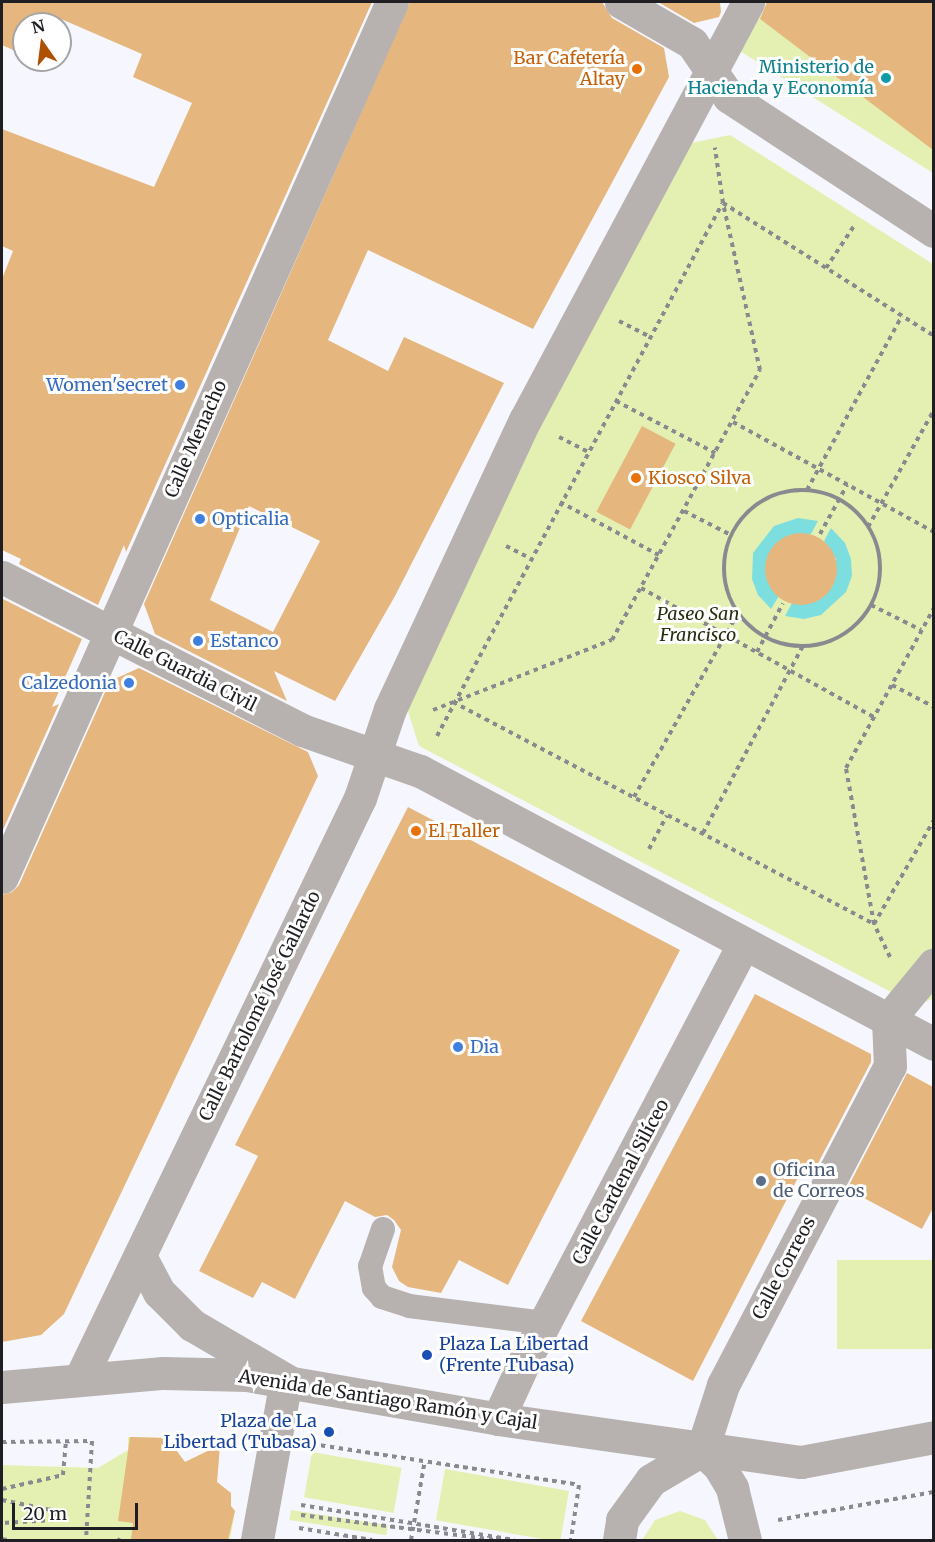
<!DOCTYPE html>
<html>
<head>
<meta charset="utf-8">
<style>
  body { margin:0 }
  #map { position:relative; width:935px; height:1542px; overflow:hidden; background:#f6f7fe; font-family:Merriweather,serif }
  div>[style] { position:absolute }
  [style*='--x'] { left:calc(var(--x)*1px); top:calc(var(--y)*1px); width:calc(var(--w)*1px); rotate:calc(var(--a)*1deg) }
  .green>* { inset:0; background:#e4f0b1; transform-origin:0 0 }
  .water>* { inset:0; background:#7ddedf }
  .building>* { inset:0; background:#e5b67d; transform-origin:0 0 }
  .round { border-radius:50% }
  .path>* { height:4px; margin-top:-2px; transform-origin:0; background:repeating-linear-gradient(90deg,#898a8f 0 4.5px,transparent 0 9px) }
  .path>.ring { margin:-2px; padding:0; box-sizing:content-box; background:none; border:4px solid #898a8f; border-radius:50% }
  .lane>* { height:24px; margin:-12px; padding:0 12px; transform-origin:12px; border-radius:12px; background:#b7b2af }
  .street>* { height:33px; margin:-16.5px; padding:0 16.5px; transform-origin:16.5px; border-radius:16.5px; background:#b7b2af }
  .dots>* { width:16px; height:16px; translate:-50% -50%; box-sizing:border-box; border:3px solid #fff; border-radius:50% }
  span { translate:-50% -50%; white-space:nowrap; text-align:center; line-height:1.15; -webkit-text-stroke:6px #fff; paint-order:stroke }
  .food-label { font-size:18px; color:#c56008 }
  .right { translate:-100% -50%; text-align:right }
  .left { translate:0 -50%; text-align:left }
  .culture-label { font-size:18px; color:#0d838f }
  .shop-label { font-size:18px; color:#366cbe }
  .street-label { font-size:18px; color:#1f1f23 }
  .park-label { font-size:18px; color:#2a2e10; font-style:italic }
  .service-label { font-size:18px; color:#4e5e75 }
  .transit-label { font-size:18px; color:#164399 }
  .frame { position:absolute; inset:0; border:3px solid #1f1f23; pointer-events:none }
  .north { position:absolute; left:12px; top:12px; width:60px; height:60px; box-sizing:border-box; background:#fff; border:2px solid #a5a5a7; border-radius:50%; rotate:346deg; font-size:16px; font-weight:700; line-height:24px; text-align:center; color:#1f1f23 }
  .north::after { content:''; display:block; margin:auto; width:21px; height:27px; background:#ae5000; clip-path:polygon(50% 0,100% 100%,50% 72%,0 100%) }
  .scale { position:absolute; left:12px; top:1503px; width:126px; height:27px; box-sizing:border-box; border:3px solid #1f1f23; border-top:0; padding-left:8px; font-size:18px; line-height:21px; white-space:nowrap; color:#1f1f23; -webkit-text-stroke:4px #fff; paint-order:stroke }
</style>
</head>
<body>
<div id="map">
  <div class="green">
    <div style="clip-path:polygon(769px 2px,933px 2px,933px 173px,740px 51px)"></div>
    <div style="clip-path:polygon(730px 135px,933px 264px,933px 999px,916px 1005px,419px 746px,400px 686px,686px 144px)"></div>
    <div style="left:933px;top:1260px;width:89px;height:96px;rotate:90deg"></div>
    <div style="clip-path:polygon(128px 1437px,167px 1438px,185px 1462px,220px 1445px,217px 1482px,231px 1493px,231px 1506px,235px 1511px,230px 1540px,2px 1540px,2px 1465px,98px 1468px,128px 1450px)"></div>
    <div style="left:312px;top:1452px;width:91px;height:46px;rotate:10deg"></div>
    <div style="left:445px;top:1469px;width:126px;height:52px;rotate:10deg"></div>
    <div style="left:291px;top:1510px;width:98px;height:10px;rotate:9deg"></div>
    <div style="clip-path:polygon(680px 1511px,705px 1520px,718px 1540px,642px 1540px,655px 1520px)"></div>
  </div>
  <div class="water">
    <div style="clip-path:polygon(798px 518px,818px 521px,811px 534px,785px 537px,769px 553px,767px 577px,779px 596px,771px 609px,758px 595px,752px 579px,753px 553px,774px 526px)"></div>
    <div style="clip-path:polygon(831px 528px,845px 543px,851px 559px,852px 576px,846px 592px,821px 615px,804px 619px,785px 616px,792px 603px,820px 599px,832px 587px,836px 559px,824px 541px)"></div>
  </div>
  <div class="building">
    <div style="clip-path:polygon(2px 2px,372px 2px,126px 552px,124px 545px,98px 605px,19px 564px,21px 559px,2px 550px,2px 279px,13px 251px,2px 246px,2px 129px,154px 187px,192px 103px,133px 77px,142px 54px,61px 19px,59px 24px,24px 24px,24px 55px,2px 45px)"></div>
    <div style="clip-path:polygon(evenodd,410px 2px,602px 2px,612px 18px,664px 48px,669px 77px,533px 329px,368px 250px,328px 340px,388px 371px,404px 337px,504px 383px,395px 596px,335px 701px,274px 671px,287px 701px,155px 634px,144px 604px,410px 2px,249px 506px,320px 541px,273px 632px,210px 600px,249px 506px)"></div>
    <div style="clip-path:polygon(658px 2px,720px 2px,721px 12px,719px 17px,694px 23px)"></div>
    <div style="clip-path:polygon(767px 2px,933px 2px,933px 150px,760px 19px)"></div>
    <div style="left:642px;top:426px;width:38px;height:97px;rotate:28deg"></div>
    <div class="round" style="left:765px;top:533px;width:72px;height:72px"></div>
    <div style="clip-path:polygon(3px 599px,82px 639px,52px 707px,59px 704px,2px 832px)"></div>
    <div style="clip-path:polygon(139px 668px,308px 752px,318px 776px,64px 1314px,41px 1335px,2px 1342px,2px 895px,12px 892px,19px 885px,110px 681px)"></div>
    <div style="clip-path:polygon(408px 807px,680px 950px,508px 1285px,459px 1260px,441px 1293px,408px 1287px,399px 1281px,392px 1267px,401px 1230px,394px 1220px,387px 1215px,375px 1217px,345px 1201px,295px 1299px,262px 1282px,253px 1298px,199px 1271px,258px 1156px,235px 1145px)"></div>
    <div style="clip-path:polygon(755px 994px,871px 1054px,871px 1062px,814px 1171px,804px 1166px,693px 1381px,581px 1321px)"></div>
    <div style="clip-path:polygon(907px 1073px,933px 1087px,933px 1208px,922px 1229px,847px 1189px)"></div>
    <div style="clip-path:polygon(130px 1437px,167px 1438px,185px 1462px,220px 1445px,217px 1482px,231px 1493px,231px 1506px,235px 1511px,228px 1540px,131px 1540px,133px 1523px,118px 1521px)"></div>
  </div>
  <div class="path">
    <div style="--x:723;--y:203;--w:249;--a:32.2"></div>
    <div style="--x:826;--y:268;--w:50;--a:-56.3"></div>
    <div style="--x:619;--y:321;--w:35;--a:27"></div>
    <div style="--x:616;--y:401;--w:112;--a:27.7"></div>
    <div style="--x:733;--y:422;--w:229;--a:28.7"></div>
    <div style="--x:559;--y:437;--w:33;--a:27"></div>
    <div style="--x:807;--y:490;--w:198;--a:-61.4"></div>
    <div class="ring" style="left:724px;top:490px;width:152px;height:152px"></div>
    <div style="--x:560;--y:502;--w:112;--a:28.2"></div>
    <div style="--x:684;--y:511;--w:53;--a:27.1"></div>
    <div style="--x:868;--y:527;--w:134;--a:-60.6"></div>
    <div style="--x:820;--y:534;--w:56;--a:-61.1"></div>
    <div style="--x:506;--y:546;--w:27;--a:27"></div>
    <div style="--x:641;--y:588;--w:266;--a:29"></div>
    <div style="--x:871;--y:605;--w:56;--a:26.6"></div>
    <div style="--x:757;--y:652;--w:55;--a:-62"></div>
    <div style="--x:892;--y:685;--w:47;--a:27.6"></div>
    <div style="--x:453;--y:702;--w:476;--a:27.8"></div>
    <div style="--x:433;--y:710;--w:192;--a:-21.4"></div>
    <div style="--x:612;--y:640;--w:308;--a:-61.3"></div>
    <div style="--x:760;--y:370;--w:171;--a:-102.5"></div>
    <div style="--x:723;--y:203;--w:56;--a:-98.3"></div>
    <div style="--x:437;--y:736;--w:604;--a:-61.82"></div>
    <div style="--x:634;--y:797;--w:211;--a:-60.5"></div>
    <div style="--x:703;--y:833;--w:212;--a:-61.9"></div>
    <div style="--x:649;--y:849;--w:38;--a:-62"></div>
    <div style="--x:874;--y:924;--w:120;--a:-60"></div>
    <div style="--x:890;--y:957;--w:37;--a:-116"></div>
    <div style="--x:874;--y:924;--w:158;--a:-100.2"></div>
    <div style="--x:846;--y:768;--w:183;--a:-61.2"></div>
    <div style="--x:2;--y:1442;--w:90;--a:-0.6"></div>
    <div style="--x:92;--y:1441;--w:99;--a:93.5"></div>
    <div style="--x:312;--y:1444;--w:270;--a:8.7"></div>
    <div style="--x:579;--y:1485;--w:56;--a:98.3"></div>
    <div style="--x:2;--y:1489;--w:63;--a:-12.9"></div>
    <div style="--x:63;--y:1475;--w:32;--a:-85"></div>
    <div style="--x:2;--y:1500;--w:55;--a:11.5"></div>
    <div style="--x:56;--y:1511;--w:9;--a:103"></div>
    <div style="--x:54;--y:1520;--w:52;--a:176.7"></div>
    <div style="--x:301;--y:1505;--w:216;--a:9.3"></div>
    <div style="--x:301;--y:1515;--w:198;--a:7.3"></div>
    <div style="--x:778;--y:1520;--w:158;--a:-10.2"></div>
    <div style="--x:299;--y:1528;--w:74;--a:9.3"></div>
    <div style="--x:2;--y:1539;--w:5;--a:11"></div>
    <div style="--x:119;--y:1540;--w:2;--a:-63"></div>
    <div style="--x:411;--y:1540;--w:81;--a:-80.1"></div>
  </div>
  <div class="lane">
    <div style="--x:383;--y:1229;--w:39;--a:109"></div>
    <div style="--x:370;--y:1266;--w:22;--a:80"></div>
    <div style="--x:374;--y:1288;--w:12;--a:48"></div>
    <div style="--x:382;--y:1297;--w:28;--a:18"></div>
    <div style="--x:409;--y:1306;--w:138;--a:7.1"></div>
  </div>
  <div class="street">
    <div style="--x:621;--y:2;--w:82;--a:30"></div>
    <div style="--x:692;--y:43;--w:65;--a:55.6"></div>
    <div style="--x:729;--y:97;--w:245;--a:33.2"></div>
    <div style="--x:2;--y:577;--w:337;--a:27"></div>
    <div style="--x:302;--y:730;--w:125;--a:19.2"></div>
    <div style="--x:420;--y:771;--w:582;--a:27.97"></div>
    <div style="--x:2;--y:877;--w:958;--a:-65.98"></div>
    <div style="--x:888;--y:1020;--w:72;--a:-50.6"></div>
    <div style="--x:140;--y:1256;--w:41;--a:62.2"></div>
    <div style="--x:159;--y:1292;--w:47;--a:45"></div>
    <div style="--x:192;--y:1325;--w:109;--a:30.3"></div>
    <div style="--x:286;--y:1380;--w:163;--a:100.3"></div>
    <div style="--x:80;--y:1379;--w:645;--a:-64.27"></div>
    <div style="--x:360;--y:798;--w:94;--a:-71.4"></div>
    <div style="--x:390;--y:709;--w:319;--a:-65"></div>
    <div style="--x:525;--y:420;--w:474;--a:-61.9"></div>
    <div style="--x:2;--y:1387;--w:162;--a:-5"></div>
    <div style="--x:163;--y:1373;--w:84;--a:1.4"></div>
    <div style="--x:247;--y:1375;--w:255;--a:9.9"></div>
    <div style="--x:498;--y:1419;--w:306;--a:8.1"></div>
    <div style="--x:801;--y:1462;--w:135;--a:-10.6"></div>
    <div style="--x:498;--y:1419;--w:65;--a:-65.4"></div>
    <div style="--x:525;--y:1360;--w:469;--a:-62.3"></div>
    <div style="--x:702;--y:1450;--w:68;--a:-72.1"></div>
    <div style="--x:723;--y:1385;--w:360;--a:-62.4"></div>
    <div style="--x:890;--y:1066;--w:46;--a:-92.5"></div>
    <div style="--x:702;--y:1450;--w:23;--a:43"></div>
    <div style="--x:719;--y:1466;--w:26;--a:59"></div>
    <div style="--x:732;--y:1488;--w:54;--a:76"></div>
    <div style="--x:619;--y:1540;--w:20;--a:-81"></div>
    <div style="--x:622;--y:1520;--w:49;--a:-54.1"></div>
    <div style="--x:651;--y:1480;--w:59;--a:-30.5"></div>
  </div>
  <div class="dots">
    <div style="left:637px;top:69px;background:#e8710a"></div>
    <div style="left:886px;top:78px;background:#0f9aa8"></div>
    <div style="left:180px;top:385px;background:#3f7fe0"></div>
    <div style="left:636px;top:478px;background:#e8710a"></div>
    <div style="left:200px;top:519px;background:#3f7fe0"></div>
    <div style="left:198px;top:641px;background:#3f7fe0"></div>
    <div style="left:129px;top:683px;background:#3f7fe0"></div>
    <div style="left:416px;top:831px;background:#e8710a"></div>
    <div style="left:458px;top:1047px;background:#3f7fe0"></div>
    <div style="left:761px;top:1181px;background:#5c6f8a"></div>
    <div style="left:427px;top:1355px;background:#1a4fb4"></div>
    <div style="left:329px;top:1432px;background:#1a4fb4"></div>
  </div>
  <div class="food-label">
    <span class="right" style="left:625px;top:69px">Bar Cafetería<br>Altay</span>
    <span class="left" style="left:648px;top:478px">Kiosco Silva</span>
    <span class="left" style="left:428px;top:831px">El Taller</span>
  </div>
  <div class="culture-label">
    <span class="right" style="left:874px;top:78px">Ministerio de<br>Hacienda y Economía</span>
  </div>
  <div class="shop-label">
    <span class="right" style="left:168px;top:385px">Women'secret</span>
    <span class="left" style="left:212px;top:519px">Opticalia</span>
    <span class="left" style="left:210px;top:641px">Estanco</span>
    <span class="right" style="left:117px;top:683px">Calzedonia</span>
    <span class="left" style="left:470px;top:1047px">Dia</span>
  </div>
  <div class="street-label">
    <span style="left:196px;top:439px;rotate:-66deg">Calle Menacho</span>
    <span style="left:185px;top:671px;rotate:27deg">Calle Guardia Civil</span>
    <span style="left:260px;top:1006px;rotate:-64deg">Calle Bartolomé José Gallardo</span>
    <span style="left:621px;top:1182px;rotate:-62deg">Calle Cardenal Silíceo</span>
    <span style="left:784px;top:1268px;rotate:-62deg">Calle Correos</span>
    <span style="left:388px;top:1400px;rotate:9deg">Avenida de Santiago Ramón y Cajal</span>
  </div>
  <div class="park-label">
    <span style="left:698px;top:625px">Paseo San<br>Francisco</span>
  </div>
  <div class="service-label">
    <span class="left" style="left:773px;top:1181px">Oficina<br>de Correos</span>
  </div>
  <div class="transit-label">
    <span class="left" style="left:439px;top:1355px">Plaza La Libertad<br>(Frente Tubasa)</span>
    <span class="right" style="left:317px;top:1432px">Plaza de La<br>Libertad (Tubasa)</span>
  </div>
  <div class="frame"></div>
  <div class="north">N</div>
  <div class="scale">20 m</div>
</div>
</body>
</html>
